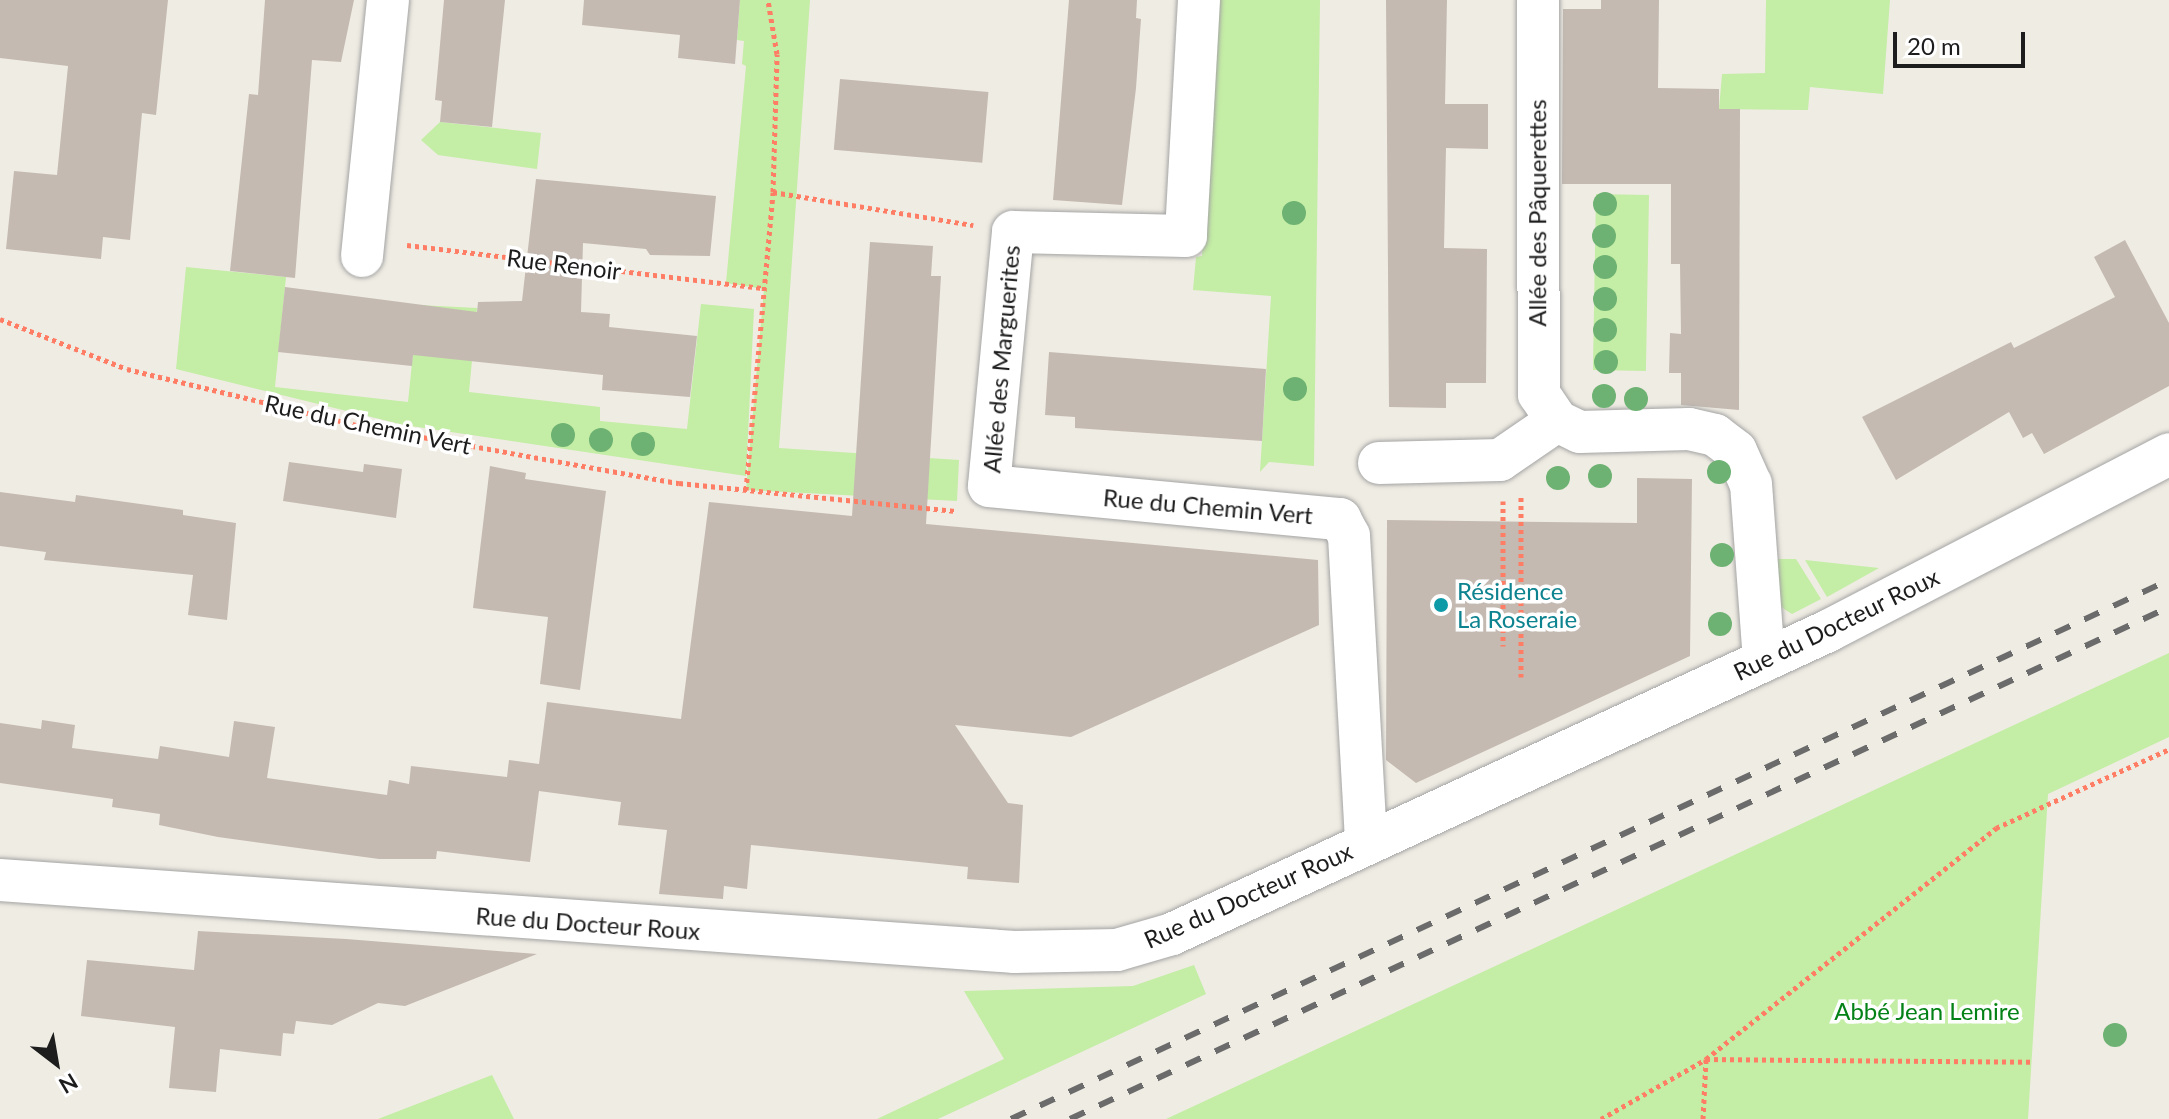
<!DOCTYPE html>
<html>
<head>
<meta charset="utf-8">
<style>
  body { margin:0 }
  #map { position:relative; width:2169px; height:1119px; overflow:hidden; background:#efece3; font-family:Lato,sans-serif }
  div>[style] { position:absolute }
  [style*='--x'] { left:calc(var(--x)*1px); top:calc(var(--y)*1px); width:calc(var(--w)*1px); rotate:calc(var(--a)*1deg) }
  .grass>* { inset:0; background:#c4eda5; transform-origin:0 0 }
  .building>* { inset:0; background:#c4bab2; transform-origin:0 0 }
  .path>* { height:5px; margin-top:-2.5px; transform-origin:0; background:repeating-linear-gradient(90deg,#ff7d64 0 4px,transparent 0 8px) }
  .roads { filter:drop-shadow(0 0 2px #a4a4a4) drop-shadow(0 0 2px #a4a4a4) }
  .minor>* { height:42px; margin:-21px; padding:0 21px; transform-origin:21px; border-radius:21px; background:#fff }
  .rail>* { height:6px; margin-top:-3px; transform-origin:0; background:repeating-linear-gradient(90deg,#6b6b6b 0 16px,transparent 0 32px) }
  .trees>* { width:24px; height:24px; margin:-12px; border-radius:50%; background:#6eb273 }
  .dots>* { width:22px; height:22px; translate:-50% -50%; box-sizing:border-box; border:4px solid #fff; border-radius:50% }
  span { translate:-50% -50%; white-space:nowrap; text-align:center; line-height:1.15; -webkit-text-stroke:7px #fff; paint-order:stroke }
  .street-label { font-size:24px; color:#1d1d1d }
  .culture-label { font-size:24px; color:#0d838f }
  .left { translate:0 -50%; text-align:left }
  .park-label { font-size:24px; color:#058217 }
  .north { position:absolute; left:16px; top:1023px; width:80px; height:80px; -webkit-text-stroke:6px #fff; paint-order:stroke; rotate:149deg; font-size:22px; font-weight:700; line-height:32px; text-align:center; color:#1d1d1d }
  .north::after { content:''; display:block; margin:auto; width:28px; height:36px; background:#1d1d1d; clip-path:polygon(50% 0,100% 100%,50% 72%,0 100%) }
  .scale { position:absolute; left:1893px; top:32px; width:132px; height:36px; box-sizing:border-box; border:4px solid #1d1d1d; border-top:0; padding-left:10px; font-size:24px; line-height:28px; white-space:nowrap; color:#1d1d1d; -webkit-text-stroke:6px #fff; paint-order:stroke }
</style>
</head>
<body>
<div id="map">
  <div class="grass">
    <div style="clip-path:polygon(740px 0,810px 0,779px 448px,959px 460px,957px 501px,746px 490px,764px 289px,726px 283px,746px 66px,742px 64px,744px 41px,737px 40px)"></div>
    <div style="clip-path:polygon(1218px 0,1320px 0,1314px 466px,1269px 462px,1260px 472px,1271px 296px,1193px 290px,1196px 257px,1202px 256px)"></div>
    <div style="clip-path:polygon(1766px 0,1890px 0,1883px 94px,1810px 87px,1808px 110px,1719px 109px,1722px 74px,1765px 73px)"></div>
    <div style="clip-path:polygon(440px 122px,541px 133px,537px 169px,438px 155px,421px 140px)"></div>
    <div style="left:1596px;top:194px;width:53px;height:176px;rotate:1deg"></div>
    <div style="clip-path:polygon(186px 267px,286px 277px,275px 387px,408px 402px,418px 305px,477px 308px,469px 392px,600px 407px,600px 421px,687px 429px,701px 304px,754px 309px,746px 476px,404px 425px,176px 369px)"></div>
    <div style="clip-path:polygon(1770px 559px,1796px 559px,1821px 599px,1792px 614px,1784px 609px,1777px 602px)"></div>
    <div style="clip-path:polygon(1805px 560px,1879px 568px,1827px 597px)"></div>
    <div style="clip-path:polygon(2169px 653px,2169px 737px,2048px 794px,2028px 1119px,1166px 1119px)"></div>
    <div style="clip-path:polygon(1194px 965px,1206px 994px,938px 1119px,877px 1119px,1004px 1059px,964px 991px,1133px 986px)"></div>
    <div style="clip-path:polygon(492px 1075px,514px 1119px,378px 1119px)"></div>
  </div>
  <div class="building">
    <div style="clip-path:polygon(0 0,168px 0,156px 115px,142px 113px,130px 240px,103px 237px,101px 259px,6px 249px,14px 171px,57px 175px,68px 66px,0 58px)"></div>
    <div style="clip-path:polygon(265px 0,354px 0,341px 62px,312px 60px,295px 278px,230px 271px,249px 94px,258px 95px)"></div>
    <div style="clip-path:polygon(444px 0,505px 0,492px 127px,440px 122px,442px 101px,435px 100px)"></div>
    <div style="clip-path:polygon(584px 0,740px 0,735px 64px,678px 58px,680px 35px,582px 25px)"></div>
    <div style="clip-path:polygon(1069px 0,1137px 0,1136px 18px,1141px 19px,1136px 88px,1122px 205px,1053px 200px)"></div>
    <div style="clip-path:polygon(1386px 0,1447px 0,1445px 104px,1488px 104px,1488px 149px,1446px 148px,1444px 248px,1487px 249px,1486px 383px,1446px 383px,1446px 408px,1389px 407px)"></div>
    <div style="clip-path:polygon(1601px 0,1659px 0,1658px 88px,1719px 89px,1719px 109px,1740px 109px,1739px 410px,1681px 405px,1681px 373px,1669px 373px,1670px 333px,1681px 334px,1680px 264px,1671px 264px,1671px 184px,1562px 184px,1563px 9px,1601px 9px)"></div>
    <div style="left:840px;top:79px;width:149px;height:71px;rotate:5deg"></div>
    <div style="clip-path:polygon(536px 179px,716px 196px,710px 256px,650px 255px,646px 249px,583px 243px,581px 312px,610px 314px,609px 327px,697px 336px,690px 397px,602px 390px,603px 375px,413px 355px,412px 366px,278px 352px,285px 287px,477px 312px,478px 302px,522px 301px)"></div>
    <div style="clip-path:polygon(2125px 240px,2169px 323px,2169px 386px,2044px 454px,2032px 433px,2023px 438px,2009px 412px,1896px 480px,1862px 417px,2011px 342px,2014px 348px,2115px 297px,2094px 257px)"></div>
    <div style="clip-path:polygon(870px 242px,933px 246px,931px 276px,941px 276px,926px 524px,1318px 560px,1319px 625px,1071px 737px,955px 725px,1008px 803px,1023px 805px,1019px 883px,967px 879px,968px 867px,751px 845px,747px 889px,724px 886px,723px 899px,659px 894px,667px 830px,618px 825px,621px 802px,539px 791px,530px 862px,437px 851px,436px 859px,379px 859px,218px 837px,159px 825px,160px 814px,112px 807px,113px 799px,0 783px,0 723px,41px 729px,42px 720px,75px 725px,72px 748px,158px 759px,160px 746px,229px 757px,234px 721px,275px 727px,267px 778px,387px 795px,389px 780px,409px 784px,411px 766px,507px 777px,509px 760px,539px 764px,547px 702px,681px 719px,709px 502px,852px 516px)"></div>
    <div style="clip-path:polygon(1049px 352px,1266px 369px,1262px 441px,1075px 428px,1075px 417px,1045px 415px)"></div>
    <div style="clip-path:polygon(289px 462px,363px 472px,364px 464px,402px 469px,396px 518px,283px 501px)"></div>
    <div style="clip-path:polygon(490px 466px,526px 473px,525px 479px,606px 491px,580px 690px,540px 684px,548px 617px,473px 608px)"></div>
    <div style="clip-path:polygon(1637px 478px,1692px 479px,1690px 656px,1416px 783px,1386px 760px,1387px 520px,1637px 523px)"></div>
    <div style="clip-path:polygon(0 492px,75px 502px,76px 495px,183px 510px,183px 515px,236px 523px,227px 620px,188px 615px,193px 575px,44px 560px,46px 552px,0 546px)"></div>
    <div style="clip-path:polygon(198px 931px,346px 939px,537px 954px,405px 1006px,378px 1003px,332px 1025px,296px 1021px,294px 1034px,283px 1033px,281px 1056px,220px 1049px,216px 1092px,169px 1088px,175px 1027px,81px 1016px,87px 960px,194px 970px)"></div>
  </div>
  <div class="path">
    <div style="--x:773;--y:192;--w:203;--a:9.4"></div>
    <div style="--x:407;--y:245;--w:360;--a:6.9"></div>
    <div style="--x:0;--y:319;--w:136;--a:21.5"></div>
    <div style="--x:127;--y:369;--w:241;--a:13.7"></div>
    <div style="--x:361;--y:426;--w:323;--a:10.2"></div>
    <div style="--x:679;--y:483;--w:278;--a:5.8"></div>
    <div style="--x:746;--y:490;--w:299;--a:-84.8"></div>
    <div style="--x:773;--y:192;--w:138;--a:-88.3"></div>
    <div style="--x:777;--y:54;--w:55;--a:-99.5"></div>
    <div style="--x:1503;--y:501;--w:145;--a:90"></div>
    <div style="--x:1521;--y:677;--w:180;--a:-90"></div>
    <div style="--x:1601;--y:1119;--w:121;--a:-29.7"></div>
    <div style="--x:1706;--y:1059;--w:371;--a:-38.5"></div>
    <div style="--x:1996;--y:828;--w:190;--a:-24.5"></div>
    <div style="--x:1703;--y:1119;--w:60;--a:-87.1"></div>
    <div style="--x:1706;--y:1059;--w:327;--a:0.5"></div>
  </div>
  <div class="roads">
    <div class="minor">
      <div style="--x:1199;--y:0;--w:236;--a:93.2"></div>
      <div style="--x:1186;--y:236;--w:173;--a:-178.7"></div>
      <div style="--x:1013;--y:232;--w:255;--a:95.4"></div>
      <div style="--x:989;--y:486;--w:353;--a:5.4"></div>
      <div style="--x:1340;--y:519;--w:19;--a:62"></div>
      <div style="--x:1349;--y:536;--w:307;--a:86.8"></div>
      <div style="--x:1538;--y:0;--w:394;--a:89.9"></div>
      <div style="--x:1539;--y:394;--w:32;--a:56"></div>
      <div style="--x:1557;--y:421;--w:25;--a:26"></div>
      <div style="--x:1580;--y:432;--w:109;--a:-1.6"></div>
      <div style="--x:1689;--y:429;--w:27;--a:13"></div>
      <div style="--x:1715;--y:435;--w:26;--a:37"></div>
      <div style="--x:1736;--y:451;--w:36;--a:66"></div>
      <div style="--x:1751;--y:484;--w:177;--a:85.8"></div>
      <div style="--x:362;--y:256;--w:257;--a:-84.2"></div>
      <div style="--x:1379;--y:463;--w:121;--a:-1.4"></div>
      <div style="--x:1500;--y:460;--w:69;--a:-34.4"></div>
      <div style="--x:0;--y:880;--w:1017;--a:4.06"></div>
      <div style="--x:1014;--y:952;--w:103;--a:-1.1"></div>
      <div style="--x:1117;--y:950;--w:57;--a:-16.2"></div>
      <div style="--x:1172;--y:934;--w:723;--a:-24.79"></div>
      <div style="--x:1828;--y:631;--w:384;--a:-27.4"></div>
    </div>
  </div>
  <div class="rail">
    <div style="--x:1011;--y:1119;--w:1277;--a:-24.96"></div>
    <div style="--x:1070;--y:1119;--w:1212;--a:-24.98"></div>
  </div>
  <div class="trees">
    <div style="left:1605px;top:204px"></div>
    <div style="left:1294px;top:213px"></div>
    <div style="left:1604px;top:236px"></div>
    <div style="left:1605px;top:267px"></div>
    <div style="left:1605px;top:299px"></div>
    <div style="left:1605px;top:330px"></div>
    <div style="left:1606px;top:362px"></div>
    <div style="left:1295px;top:389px"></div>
    <div style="left:1604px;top:396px"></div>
    <div style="left:1636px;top:399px"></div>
    <div style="left:563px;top:435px"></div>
    <div style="left:601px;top:440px"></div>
    <div style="left:643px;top:444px"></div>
    <div style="left:1719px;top:472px"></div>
    <div style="left:1600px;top:476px"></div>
    <div style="left:1558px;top:478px"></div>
    <div style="left:1722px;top:555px"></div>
    <div style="left:1720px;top:624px"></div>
    <div style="left:2115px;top:1035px"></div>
  </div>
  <div class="dots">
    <div style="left:1441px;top:605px;background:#0f9aa8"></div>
  </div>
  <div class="street-label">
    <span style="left:1537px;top:213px;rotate:-90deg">Allée des Pâquerettes</span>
    <span style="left:564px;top:264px;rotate:7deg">Rue Renoir</span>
    <span style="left:1001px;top:359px;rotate:-85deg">Allée des Marguerites</span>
    <span style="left:368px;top:424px;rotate:12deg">Rue du Chemin Vert</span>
    <span style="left:1208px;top:506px;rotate:5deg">Rue du Chemin Vert</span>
    <span style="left:1836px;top:624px;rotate:-26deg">Rue du Docteur Roux</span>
    <span style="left:1248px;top:895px;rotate:-24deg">Rue du Docteur Roux</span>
    <span style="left:588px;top:923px;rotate:4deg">Rue du Docteur Roux</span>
  </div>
  <div class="culture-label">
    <span class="left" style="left:1457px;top:605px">Résidence<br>La Roseraie</span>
  </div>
  <div class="park-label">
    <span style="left:1927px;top:1011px">Abbé Jean Lemire</span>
  </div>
  <div class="north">N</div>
  <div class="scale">20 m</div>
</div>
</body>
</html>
